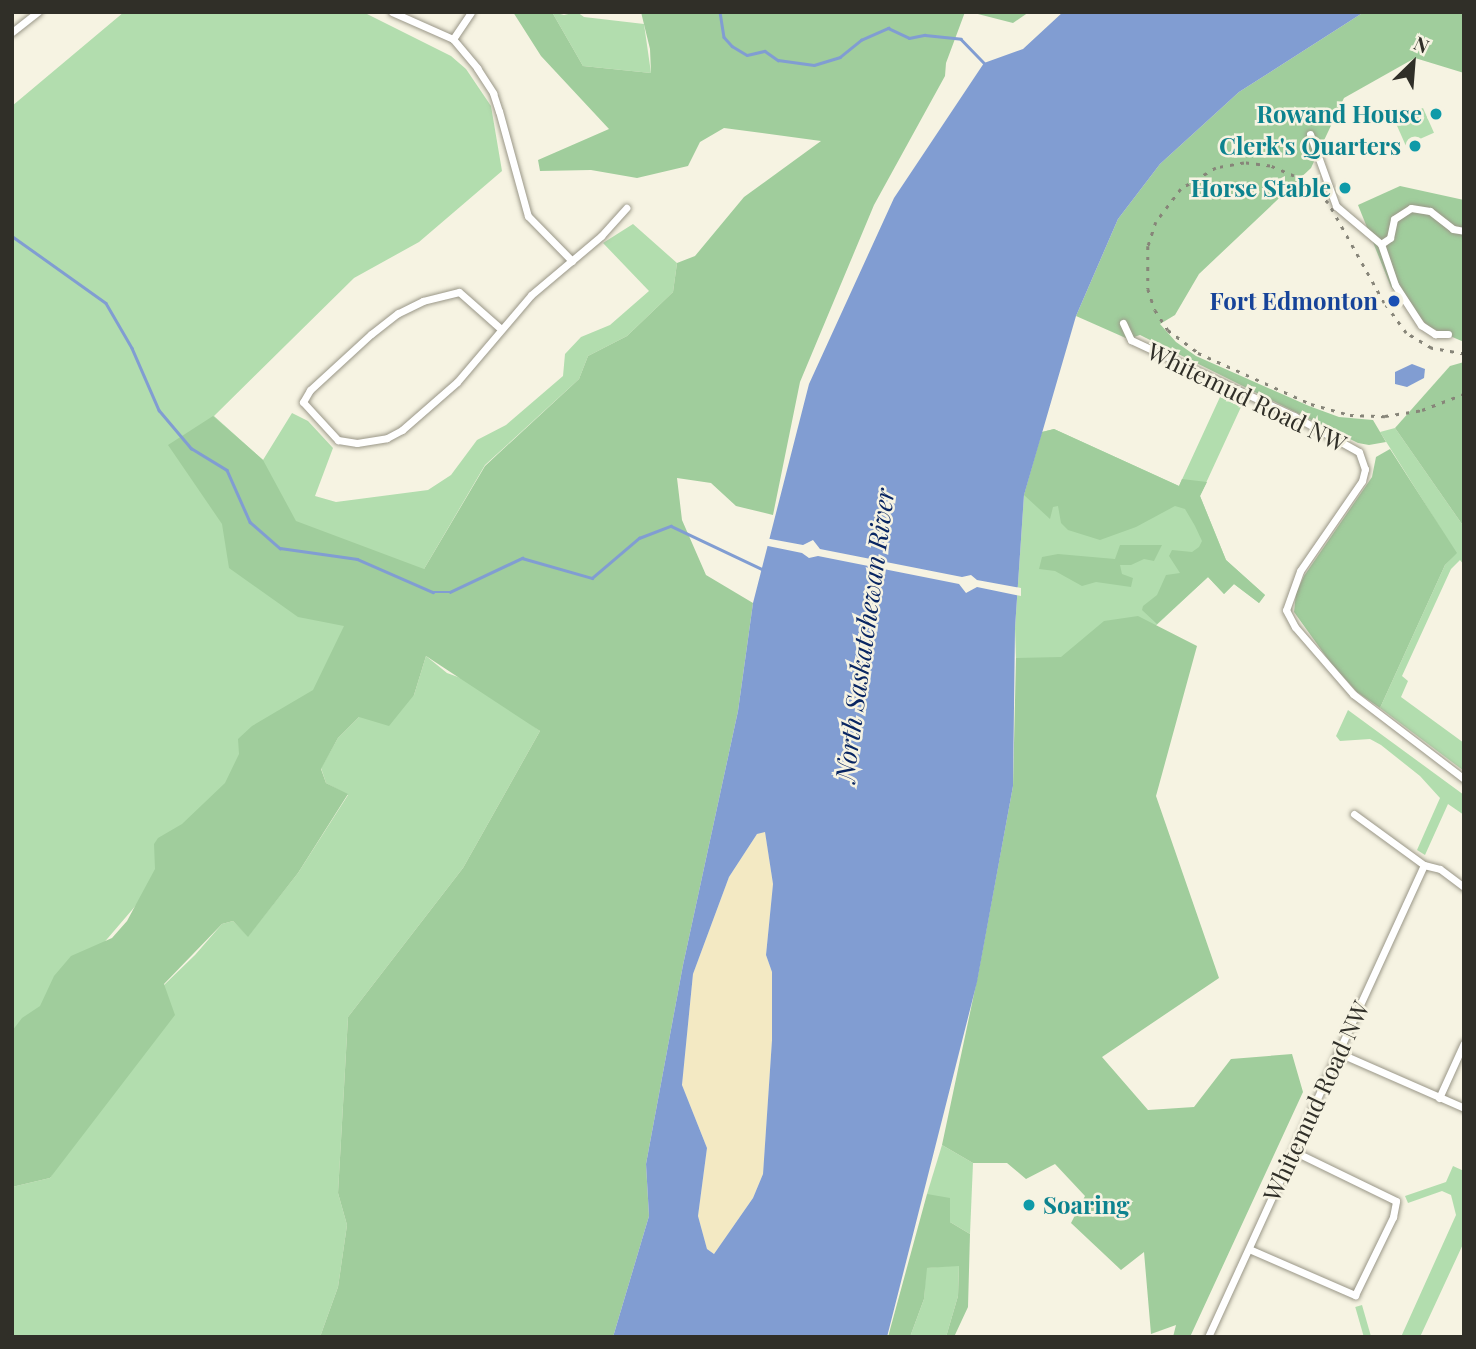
<!DOCTYPE html>
<html>
<head>
<meta charset="utf-8">
<style>
  body { margin:0 }
  #map { position:relative; width:1476px; height:1349px; overflow:hidden; background:#f6f3e2; font-family:"Playfair Display",serif }
  div>[style] { position:absolute }
  [style*='--x'] { left:calc(var(--x)*1px); top:calc(var(--y)*1px); width:calc(var(--w)*1px); rotate:calc(var(--a)*1deg) }
  .green>* { inset:0; background:#b2ddae; transform-origin:0 0 }
  .forest>* { inset:0; background:#a0cd9c }
  .sand>* { inset:0; background:#f3e9c3 }
  .water>* { inset:0; background:#819dd2 }
  .pier>* { inset:0; background:#f6f3e2 }
  .stream>* { height:2.5px; margin:-1.25px; padding:0 1.25px; transform-origin:1.25px; border-radius:1.25px; background:#819dd2 }
  .roads { filter:drop-shadow(0 0 2px #9a9788) drop-shadow(0 0 2px #9a9788) }
  .street>* { height:7px; margin:-3.5px; padding:0 3.5px; transform-origin:3.5px; border-radius:3.5px; background:#fff }
  .rail>* { height:2.5px; margin-top:-1.25px; transform-origin:0; background:repeating-linear-gradient(90deg,#878579 0 3.5px,transparent 0 10.5px) }
  .dots>* { width:19px; height:19px; translate:-50% -50%; box-sizing:border-box; border:4px solid #f6f3e2; border-radius:50% }
  span { translate:-50% -50%; white-space:nowrap; text-align:center; line-height:1.15; -webkit-text-stroke:5px #f6f3e2; paint-order:stroke }
  .culture-label { font-size:24px; color:#0d838f; font-weight:700 }
  .right { translate:-100% -50%; text-align:right }
  .left { translate:0 -50%; text-align:left }
  .transit-label { font-size:24px; color:#164399; font-weight:700 }
  .street-label { font-size:24px; color:#302f28 }
  .water-label { font-size:26px; color:#082562; font-style:italic }
  .frame { position:absolute; inset:0; border:14px solid #302f28; pointer-events:none }
  .north { position:absolute; left:1378px; top:28px; width:70px; height:70px; -webkit-text-stroke:5px #f6f3e2; paint-order:stroke; rotate:25deg; font-size:19px; font-weight:700; line-height:28px; text-align:center; color:#302f28 }
  .north::after { content:''; display:block; margin:auto; width:24px; height:32px; background:#302f28; clip-path:polygon(50% 0,100% 100%,50% 72%,0 100%) }
</style>
</head>
<body>
<div id="map">
  <div class="green">
    <div style="clip-path:polygon(124px 12px,363px 12px,451px 56px,466px 69px,491px 106px,502px 171px,419px 242px,354px 278px,214px 416px,263px 460px,292px 413px,308px 421px,333px 448px,315px 496px,336px 502px,428px 490px,451px 475px,477px 440px,506px 425px,563px 376px,565px 354px,581px 337px,610px 325px,649px 291px,603px 243px,633px 224px,677px 263px,673px 292px,627px 336px,588px 356px,579px 379px,485px 465px,424px 569px,12px 1050px,12px 106px)"></div>
    <div style="clip-path:polygon(552px 12px,564px 15px,577px 12px,584px 17px,644px 24px,651px 73px,583px 66px)"></div>
    <div style="left:1423px;top:108px;width:27px;height:31px;rotate:66deg"></div>
    <div style="clip-path:polygon(1220px 397px,1241px 407px,1200px 496px,1226px 560px,1265px 595px,1259px 603px,1234px 584px,1224px 594px,1208px 577px,1119px 660px,1016px 658px,1015px 628px,1024px 495px,1042px 432px,1054px 429px,1179px 486px)"></div>
    <div style="clip-path:polygon(1395px 428px,1464px 527px,1464px 565px,1460px 560px,1451px 569px,1402px 676px,1408px 681px,1401px 697px,1464px 743px,1464px 771px,1380px 708px,1445px 565px,1456px 553px,1380px 432px)"></div>
    <div style="clip-path:polygon(426px 656px,447px 673px,477px 684px,540px 731px,463px 868px,348px 1017px,338px 1193px,347px 1225px,338px 1287px,320px 1337px,12px 1337px,12px 1187px,50px 1178px,164px 985px,195px 955px,222px 924px,233px 921px,248px 936px,298px 873px,348px 795px,326px 783px,321px 768px,338px 738px,359px 717px,414px 695px)"></div>
    <div style="clip-path:polygon(1348px 710px,1464px 795px,1464px 815px,1448px 804px,1425px 855px,1417px 850px,1440px 798px,1420px 776px,1381px 745px,1370px 739px,1340px 741px,1336px 736px)"></div>
    <div style="clip-path:polygon(942px 1145px,973px 1163px,970px 1234px,950px 1222px,927px 1194px)"></div>
    <div style="clip-path:polygon(1453px 1166px,1464px 1171px,1464px 1242px,1420px 1337px,1401px 1337px,1456px 1215px,1451px 1195px,1442px 1191px,1408px 1203px,1405px 1196px,1446px 1182px)"></div>
    <div style="clip-path:polygon(959px 1265px,958px 1296px,946px 1337px,910px 1337px,924px 1299px,926px 1268px)"></div>
    <div style="left:1362px;top:1305px;width:33px;height:7px;rotate:74deg"></div>
  </div>
  <div class="forest">
    <div style="clip-path:polygon(513px 12px,552px 12px,583px 66px,651px 73px,650px 49px,641px 12px,965px 12px,946px 63px,945px 76px,874px 205px,800px 382px,773px 515px,736px 506px,711px 483px,677px 478px,682px 520px,706px 575px,753px 603px,738px 711px,683px 965px,646px 1164px,649px 1216px,613px 1337px,320px 1337px,338px 1287px,347px 1225px,338px 1193px,348px 1017px,463px 868px,540px 731px,426px 656px,414px 695px,389px 726px,359px 717px,338px 738px,321px 769px,326px 783px,348px 794px,298px 873px,248px 937px,233px 921px,222px 924px,164px 984px,175px 1015px,50px 1178px,12px 1187px,12px 1031px,22px 1018px,40px 1006px,54px 976px,71px 956px,112px 938px,127px 921px,155px 869px,154px 844px,158px 838px,182px 824px,225px 783px,239px 754px,238px 739px,252px 726px,313px 690px,344px 626px,298px 617px,229px 568px,222px 524px,168px 445px,213px 416px,263px 460px,296px 521px,424px 569px,485px 466px,579px 379px,588px 356px,627px 336px,673px 292px,677px 263px,695px 256px,744px 197px,821px 141px,724px 128px,700px 142px,688px 166px,637px 178px,591px 170px,540px 171px,538px 160px,609px 129px,541px 56px)"></div>
    <div style="clip-path:polygon(970px 12px,1029px 12px,1013px 23px)"></div>
    <div style="clip-path:polygon(1364px 12px,1464px 12px,1464px 73px,1415px 58px,1344px 98px,1311px 168px,1199px 274px,1175px 315px,1160px 324px,1176px 342px,1196px 356px,1309px 406px,1339px 417px,1373px 420px,1386px 442px,1369px 445px,1358px 443px,1140px 335px,1128px 339px,1076px 316px,1118px 219px,1160px 164px,1239px 92px)"></div>
    <div style="clip-path:polygon(1400px 186px,1464px 200px,1464px 342px,1429px 327px,1391px 287px,1358px 205px)"></div>
    <div style="clip-path:polygon(1464px 362px,1464px 527px,1395px 428px,1450px 366px)"></div>
    <div style="clip-path:polygon(1054px 429px,1179px 486px,1182px 479px,1207px 482px,1200px 496px,1226px 560px,1265px 595px,1259px 603px,1234px 584px,1224px 594px,1208px 577px,1157px 624px,1142px 610px,1143px 606px,1157px 595px,1166px 575px,1180px 573px,1169px 556px,1172px 550px,1192px 552px,1199px 547px,1202px 541px,1195px 526px,1185px 509px,1175px 506px,1136px 527px,1100px 540px,1068px 530px,1061px 523px,1058px 506px,1053px 507px,1050px 519px,1024px 495px,1042px 432px)"></div>
    <div style="clip-path:polygon(1390px 449px,1457px 553px,1445px 565px,1380px 708px,1357px 692px,1330px 662px,1294px 612px,1296px 593px,1304px 576px,1372px 477px,1376px 457px)"></div>
    <div style="clip-path:polygon(1120px 545px,1162px 545px,1154px 561px,1144px 559px,1131px 565px,1120px 565px,1122px 574px,1133px 578px,1131px 587px,1096px 582px,1082px 586px,1055px 571px,1039px 569px,1042px 557px,1058px 554px,1115px 559px)"></div>
    <div style="clip-path:polygon(1138px 616px,1197px 646px,1156px 796px,1219px 978px,1102px 1057px,1148px 1110px,1194px 1107px,1231px 1059px,1292px 1054px,1303px 1092px,1190px 1337px,1173px 1337px,1176px 1325px,1151px 1334px,1144px 1252px,1121px 1270px,1071px 1223px,1085px 1196px,1055px 1164px,1026px 1179px,1007px 1163px,973px 1163px,942px 1145px,978px 975px,1013px 786px,1016px 658px,1061px 657px,1104px 621px)"></div>
    <div style="clip-path:polygon(927px 1194px,950px 1198px,950px 1222px,970px 1234px,968px 1307px,954px 1337px,946px 1337px,958px 1296px,959px 1266px,927px 1268px,924px 1299px,910px 1337px,888px 1337px)"></div>
  </div>
  <div class="sand">
    <div style="clip-path:polygon(765px 831px,773px 884px,766px 955px,772px 972px,772px 1040px,763px 1174px,753px 1198px,714px 1254px,707px 1249px,698px 1216px,707px 1148px,682px 1085px,693px 974px,729px 877px,757px 834px)"></div>
  </div>
  <div class="water">
    <div style="clip-path:polygon(evenodd,1063px 12px,1364px 12px,1239px 92px,1160px 164px,1118px 219px,1076px 316px,1024px 495px,1015px 628px,1013px 786px,977px 982px,887px 1337px,613px 1337px,649px 1216px,646px 1164px,683px 965px,738px 711px,753px 603px,809px 384px,894px 198px,984px 63px,1023px 49px,1063px 12px,765px 832px,773px 884px,766px 955px,772px 972px,772px 1040px,763px 1174px,753px 1198px,714px 1254px,707px 1249px,698px 1216px,707px 1148px,682px 1085px,693px 974px,729px 877px,757px 834px,765px 832px)"></div>
    <div style="clip-path:polygon(1412px 364px,1425px 369px,1424px 378px,1407px 387px,1395px 384px,1395px 372px)"></div>
  </div>
  <div class="pier">
    <div style="clip-path:polygon(765px 538px,803px 545px,813px 540px,820px 549px,962px 577px,971px 575px,977px 580px,1021px 588px,1021px 596px,977px 587px,966px 593px,959px 584px,818px 556px,809px 558px,802px 553px,763px 545px)"></div>
  </div>
  <div class="stream">
    <div style="--x:720;--y:12;--w:25;--a:81"></div>
    <div style="--x:724;--y:37;--w:12;--a:48"></div>
    <div style="--x:732;--y:46;--w:17;--a:31"></div>
    <div style="--x:747;--y:55;--w:18;--a:-13"></div>
    <div style="--x:765;--y:51;--w:16;--a:35"></div>
    <div style="--x:778;--y:60;--w:36;--a:8"></div>
    <div style="--x:814;--y:65;--w:27;--a:-17"></div>
    <div style="--x:840;--y:57;--w:27;--a:-39"></div>
    <div style="--x:861;--y:40;--w:30;--a:-24"></div>
    <div style="--x:888;--y:28;--w:23;--a:25"></div>
    <div style="--x:909;--y:38;--w:16;--a:-11"></div>
    <div style="--x:925;--y:35;--w:36;--a:6"></div>
    <div style="--x:961;--y:39;--w:33;--a:46"></div>
    <div style="--x:12;--y:236;--w:115;--a:35.5"></div>
    <div style="--x:106;--y:303;--w:52;--a:60"></div>
    <div style="--x:132;--y:348;--w:68;--a:66.5"></div>
    <div style="--x:159;--y:410;--w:50;--a:49.9"></div>
    <div style="--x:191;--y:448;--w:42;--a:31.4"></div>
    <div style="--x:227;--y:470;--w:57;--a:66.1"></div>
    <div style="--x:250;--y:522;--w:40;--a:41"></div>
    <div style="--x:280;--y:548;--w:78;--a:8.1"></div>
    <div style="--x:357;--y:559;--w:83;--a:23.5"></div>
    <div style="--x:433;--y:592;--w:17;--a:0"></div>
    <div style="--x:450;--y:592;--w:80;--a:-25.3"></div>
    <div style="--x:522;--y:558;--w:73;--a:15.9"></div>
    <div style="--x:592;--y:578;--w:62;--a:-40.4"></div>
    <div style="--x:639;--y:538;--w:34;--a:-21"></div>
    <div style="--x:671;--y:526;--w:101;--a:25.3"></div>
  </div>
  <div class="roads">
    <div class="street">
      <div style="--x:392;--y:12;--w:67;--a:23.9"></div>
      <div style="--x:453;--y:39;--w:38;--a:50"></div>
      <div style="--x:477;--y:68;--w:30;--a:57"></div>
      <div style="--x:493;--y:93;--w:19;--a:72"></div>
      <div style="--x:499;--y:111;--w:109;--a:74.6"></div>
      <div style="--x:528;--y:216;--w:63;--a:45.6"></div>
      <div style="--x:12;--y:32;--w:33;--a:-38"></div>
      <div style="--x:453;--y:39;--w:32;--a:-56"></div>
      <div style="--x:1310;--y:134;--w:77;--a:70.1"></div>
      <div style="--x:1336;--y:206;--w:59;--a:40.2"></div>
      <div style="--x:1381;--y:244;--w:43;--a:71.1"></div>
      <div style="--x:1395;--y:285;--w:48;--a:57"></div>
      <div style="--x:1421;--y:325;--w:17;--a:33"></div>
      <div style="--x:1435;--y:334;--w:13;--a:0"></div>
      <div style="--x:1381;--y:244;--w:11;--a:-34"></div>
      <div style="--x:1390;--y:238;--w:19;--a:-78"></div>
      <div style="--x:1394;--y:219;--w:20;--a:-33"></div>
      <div style="--x:1411;--y:208;--w:19;--a:9"></div>
      <div style="--x:1430;--y:211;--w:29;--a:38"></div>
      <div style="--x:1453;--y:229;--w:11;--a:10"></div>
      <div style="--x:1123;--y:323;--w:19;--a:65"></div>
      <div style="--x:1131;--y:340;--w:180;--a:25"></div>
      <div style="--x:1294;--y:416;--w:74;--a:29"></div>
      <div style="--x:1359;--y:452;--w:18;--a:71"></div>
      <div style="--x:1365;--y:469;--w:12;--a:104"></div>
      <div style="--x:1362;--y:481;--w:109;--a:124.6"></div>
      <div style="--x:1300;--y:571;--w:41;--a:109.7"></div>
      <div style="--x:1286;--y:610;--w:19;--a:62"></div>
      <div style="--x:1295;--y:627;--w:89;--a:49.1"></div>
      <div style="--x:1353;--y:694;--w:140;--a:37.4"></div>
      <div style="--x:501;--y:329;--w:56;--a:-138.6"></div>
      <div style="--x:459;--y:292;--w:37;--a:166"></div>
      <div style="--x:423;--y:301;--w:28;--a:154"></div>
      <div style="--x:398;--y:313;--w:34;--a:142"></div>
      <div style="--x:371;--y:334;--w:83;--a:137.4"></div>
      <div style="--x:310;--y:390;--w:14;--a:120"></div>
      <div style="--x:303;--y:402;--w:52;--a:47.4"></div>
      <div style="--x:338;--y:440;--w:19;--a:9"></div>
      <div style="--x:357;--y:443;--w:30;--a:-9"></div>
      <div style="--x:387;--y:438;--w:17;--a:-28"></div>
      <div style="--x:402;--y:430;--w:73;--a:-41.1"></div>
      <div style="--x:457;--y:382;--w:114;--a:-49.6"></div>
      <div style="--x:531;--y:295;--w:92;--a:-40.1"></div>
      <div style="--x:601;--y:236;--w:38;--a:-48"></div>
      <div style="--x:1354;--y:814;--w:87;--a:36.1"></div>
      <div style="--x:1424;--y:865;--w:16;--a:14"></div>
      <div style="--x:1440;--y:869;--w:30;--a:37"></div>
      <div style="--x:1339;--y:1053;--w:137;--a:23.7"></div>
      <div style="--x:1439;--y:1098;--w:60;--a:-65.6"></div>
      <div style="--x:1249;--y:1249;--w:116;--a:23.5"></div>
      <div style="--x:1355;--y:1295;--w:87;--a:-64"></div>
      <div style="--x:1393;--y:1217;--w:16;--a:-79"></div>
      <div style="--x:1396;--y:1201;--w:114;--a:-154.1"></div>
      <div style="--x:1208;--y:1337;--w:519;--a:-65.41"></div>
    </div>
  </div>
  <div class="rail">
    <div style="--x:1464;--y:354;--w:34;--a:-170"></div>
    <div style="--x:1431;--y:348;--w:29;--a:-149"></div>
    <div style="--x:1406;--y:333;--w:37;--a:-126"></div>
    <div style="--x:1384;--y:303;--w:115;--a:-119.2"></div>
    <div style="--x:1328;--y:203;--w:24;--a:-135"></div>
    <div style="--x:1311;--y:186;--w:20;--a:-150"></div>
    <div style="--x:1294;--y:176;--w:26;--a:-157"></div>
    <div style="--x:1270;--y:166;--w:26;--a:-173"></div>
    <div style="--x:1244;--y:163;--w:28;--a:170"></div>
    <div style="--x:1216;--y:168;--w:41;--a:149"></div>
    <div style="--x:1181;--y:189;--w:41;--a:127.1"></div>
    <div style="--x:1156;--y:222;--w:25;--a:108"></div>
    <div style="--x:1148;--y:246;--w:43;--a:90"></div>
    <div style="--x:1148;--y:289;--w:22;--a:72"></div>
    <div style="--x:1155;--y:310;--w:24;--a:57"></div>
    <div style="--x:1168;--y:330;--w:38;--a:37"></div>
    <div style="--x:1198;--y:353;--w:124;--a:24.3"></div>
    <div style="--x:1311;--y:404;--w:41;--a:15.8"></div>
    <div style="--x:1350;--y:415;--w:35;--a:2"></div>
    <div style="--x:1385;--y:416;--w:37;--a:-9"></div>
    <div style="--x:1422;--y:410;--w:45;--a:-20.9"></div>
  </div>
  <div class="dots">
    <div style="left:1436px;top:114px;background:#0f9aa8"></div>
    <div style="left:1415px;top:146px;background:#0f9aa8"></div>
    <div style="left:1345px;top:188px;background:#0f9aa8"></div>
    <div style="left:1394px;top:301px;background:#1a4fb4"></div>
    <div style="left:1029px;top:1205px;background:#0f9aa8"></div>
  </div>
  <div class="culture-label">
    <span class="right" style="left:1422px;top:114px">Rowand House</span>
    <span class="right" style="left:1401px;top:146px">Clerk's Quarters</span>
    <span class="right" style="left:1331px;top:188px">Horse Stable</span>
    <span class="left" style="left:1043px;top:1205px">Soaring</span>
  </div>
  <div class="transit-label">
    <span class="right" style="left:1378px;top:301px">Fort Edmonton</span>
  </div>
  <div class="street-label">
    <span style="left:1247px;top:397px;rotate:26deg">Whitemud Road NW</span>
    <span style="left:1316px;top:1101px;rotate:-65deg">Whitemud Road NW</span>
  </div>
  <div class="water-label">
    <span style="left:864px;top:635px;rotate:-82deg">North Saskatchewan River</span>
  </div>
  <div class="frame"></div>
  <div class="north">N</div>
</div>
</body>
</html>
